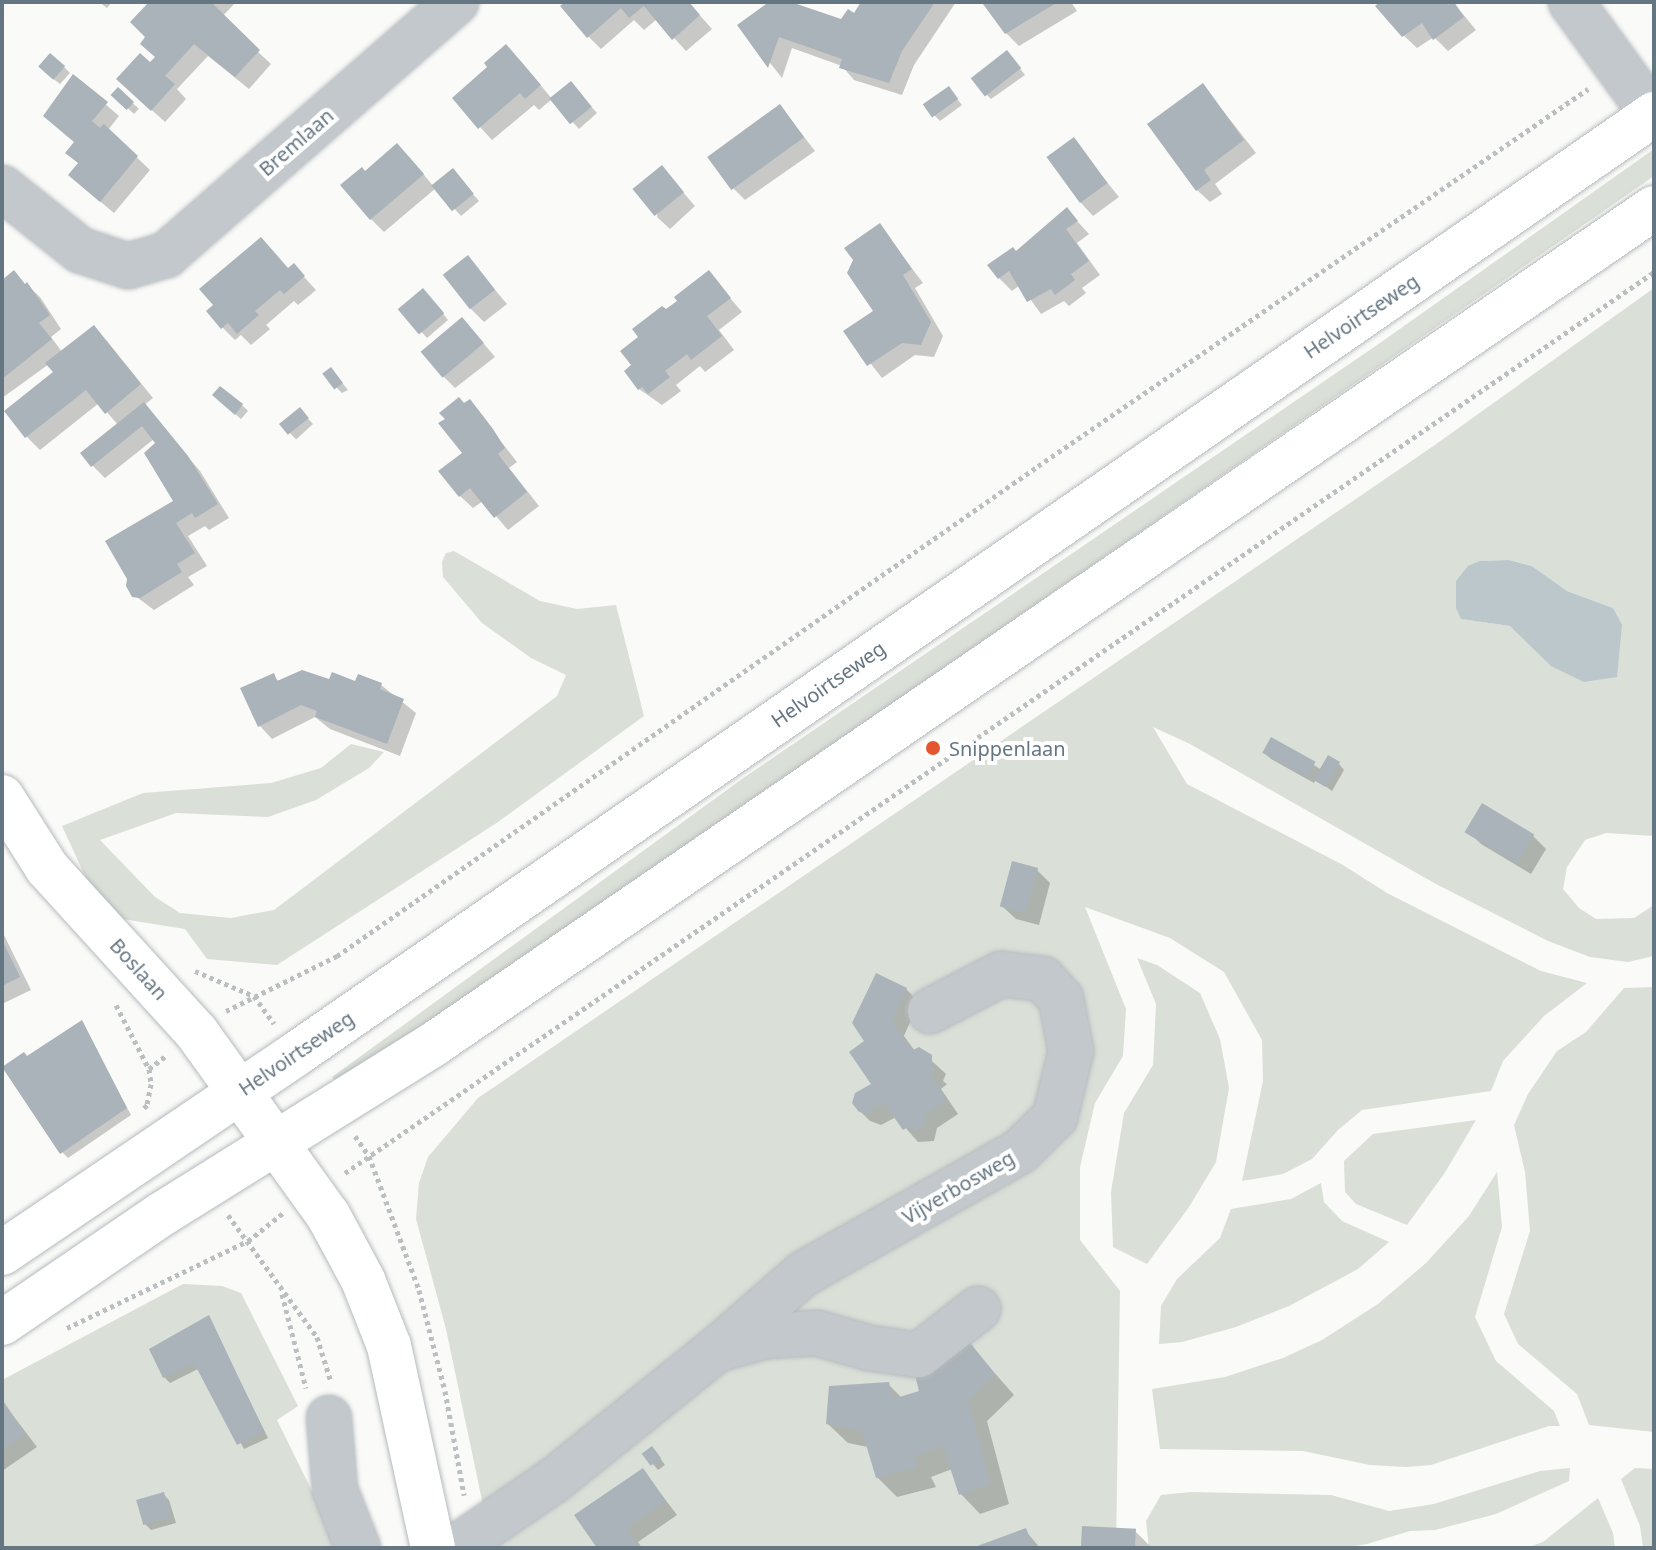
<!DOCTYPE html>
<html>
<head>
<meta charset="utf-8">
<style>
  body { margin:0 }
  #map { position:relative; width:1656px; height:1550px; overflow:hidden; background:#fafaf8; font-family:"Noto Sans",sans-serif }
  div>[style] { position:absolute }
  [style*='--x'] { left:calc(var(--x)*1px); top:calc(var(--y)*1px); width:calc(var(--w)*1px); rotate:calc(var(--a)*1deg) }
  .green>* { inset:0; background:#dadfd7 }
  .water>* { inset:0; background:#bbc7cb }
  .shadow>* { inset:0; background:#0003; transform-origin:0 0 }
  .building>* { inset:0; background:#aab3b9; transform-origin:0 0 }
  .path>* { height:5px; margin-top:-2.5px; transform-origin:0; background:repeating-linear-gradient(90deg,#bbbfc2 0 4px,transparent 0 8px) }
  .roads { filter:drop-shadow(0 0 2px #b5babe) drop-shadow(0 0 2px #b5babe) }
  .minor>* { height:44px; margin:-22px; padding:0 22px; transform-origin:22px; border-radius:22px; background:#c3c8cc }
  .major>* { height:44px; margin:-22px; padding:0 22px; transform-origin:22px; border-radius:22px; background:#fff }
  .dots>* { width:22px; height:22px; translate:-50% -50%; box-sizing:border-box; border:4px solid #fff; border-radius:50% }
  span { translate:-50% -50%; white-space:nowrap; text-align:center; line-height:1.15; -webkit-text-stroke:8px #fff; paint-order:stroke }
  .street-label { font-size:20px; color:#657683 }
  .poi-label { font-size:20px; color:#657683 }
  .left { translate:0 -50%; text-align:left }
  .frame { position:absolute; inset:0; border:4px solid #657683; pointer-events:none }
</style>
</head>
<body>
<div id="map">
  <div class="green">
    <div style="clip-path:polygon(1654px 149px,1654px 176px,340px 1087px,332px 1077px,742px 779px,1380px 343px)"></div>
    <div style="clip-path:polygon(evenodd,1654px 288px,1654px 836px,1606px 833px,1585px 840px,1567px 867px,1563px 889px,1579px 908px,1596px 919px,1634px 918px,1654px 905px,1654px 956px,1628px 962px,1590px 957px,1548px 941px,1436px 884px,1190px 744px,1153px 727px,1187px 784px,1343px 865px,1387px 893px,1541px 971px,1587px 983px,1544px 1016px,1503px 1061px,1491px 1091px,1362px 1110px,1338px 1130px,1312px 1159px,1283px 1174px,1242px 1181px,1263px 1081px,1262px 1040px,1224px 972px,1170px 938px,1085px 907px,1126px 1009px,1123px 1056px,1095px 1103px,1080px 1167px,1080px 1240px,1120px 1291px,1116px 1548px,492px 1548px,446px 1329px,416px 1219px,419px 1183px,428px 1157px,478px 1098px,1432px 447px,1654px 288px,1509px 560px,1532px 566px,1567px 591px,1613px 608px,1529px 642px,1510px 626px,1462px 619px,1480px 561px,1509px 560px)"></div>
    <div style="clip-path:polygon(454px 551px,540px 601px,577px 609px,616px 605px,644px 716px,498px 822px,277px 965px,207px 959px,185px 929px,116px 918px,90px 887px,62px 826px,143px 793px,271px 783px,321px 768px,351px 744px,384px 752px,369px 768px,316px 800px,268px 817px,176px 813px,100px 840px,155px 897px,180px 913px,231px 918px,274px 910px,557px 696px,566px 675px,531px 658px,482px 623px,443px 577px,442px 562px,446px 553px)"></div>
    <div style="clip-path:polygon(1137px 958px,1157px 965px,1200px 993px,1220px 1039px,1229px 1088px,1216px 1162px,1189px 1207px,1147px 1264px,1113px 1247px,1111px 1192px,1124px 1113px,1153px 1065px,1156px 1004px)"></div>
    <div style="clip-path:polygon(1654px 987px,1654px 1432px,1589px 1425px,1577px 1394px,1518px 1344px,1504px 1314px,1530px 1231px,1525px 1172px,1514px 1125px,1528px 1094px,1557px 1051px,1586px 1032px,1624px 988px)"></div>
    <div style="clip-path:polygon(1476px 1120px,1444px 1174px,1407px 1225px,1356px 1204px,1345px 1192px,1344px 1161px,1373px 1134px)"></div>
    <div style="clip-path:polygon(1497px 1172px,1502px 1227px,1475px 1317px,1496px 1361px,1554px 1411px,1560px 1426px,1549px 1426px,1431px 1465px,1406px 1467px,1370px 1465px,1303px 1451px,1160px 1449px,1152px 1389px,1225px 1377px,1283px 1358px,1322px 1340px,1378px 1304px,1426px 1263px,1469px 1216px)"></div>
    <div style="clip-path:polygon(1321px 1183px,1324px 1202px,1342px 1221px,1389px 1242px,1358px 1269px,1289px 1306px,1236px 1327px,1182px 1342px,1159px 1344px,1161px 1306px,1177px 1279px,1220px 1238px,1231px 1209px,1291px 1199px)"></div>
    <div style="clip-path:polygon(183px 1284px,222px 1286px,241px 1293px,298px 1406px,277px 1420px,340px 1548px,2px 1548px,2px 1380px)"></div>
    <div style="clip-path:polygon(1570px 1468px,1569px 1481px,1496px 1514px,1435px 1530px,1410px 1531px,1367px 1544px,1342px 1548px,1149px 1548px,1146px 1521px,1161px 1495px,1191px 1492px,1331px 1495px,1389px 1511px,1434px 1504px,1540px 1471px)"></div>
    <div style="clip-path:polygon(1635px 1468px,1654px 1469px,1654px 1548px,1643px 1548px,1640px 1526px,1621px 1479px)"></div>
    <div style="clip-path:polygon(1598px 1498px,1613px 1533px,1615px 1548px,1526px 1548px,1543px 1542px)"></div>
  </div>
  <div class="water">
    <div style="clip-path:polygon(1509px 560px,1532px 566px,1567px 591px,1613px 608px,1622px 625px,1617px 677px,1584px 682px,1551px 666px,1510px 626px,1461px 619px,1456px 608px,1456px 581px,1468px 566px,1480px 561px)"></div>
  </div>
  <div class="shadow">
    <div style="clip-path:polygon(99px 2px,112px 2px,107px 8px)"></div>
    <div style="clip-path:polygon(151px 2px,236px 2px,221px 18px,271px 64px,249px 89px,208px 56px,177px 89px,186px 99px,165px 122px,132px 92px,157px 58px,148px 37px)"></div>
    <div style="clip-path:polygon(568px 2px,688px 2px,712px 29px,686px 51px,657px 19px,644px 30px,634px 20px,601px 49px,588px 36px)"></div>
    <div style="clip-path:polygon(772px 2px,785px 2px,842px 22px,854px 16px,863px 2px,956px 2px,914px 65px,902px 95px,854px 80px,842px 66px,792px 48px,782px 78px,740px 25px)"></div>
    <div style="clip-path:polygon(990px 2px,1071px 2px,1077px 11px,1019px 46px,1006px 33px)"></div>
    <div style="clip-path:polygon(1383px 2px,1453px 2px,1476px 30px,1448px 51px,1434px 37px,1417px 48px,1388px 21px,1377px 6px)"></div>
    <div style="clip-path:polygon(1012px 58px,1025px 75px,991px 99px,985px 93px)"></div>
    <div style="clip-path:polygon(519px 59px,552px 99px,539px 110px,534px 105px,492px 140px,480px 127px)"></div>
    <div style="clip-path:polygon(64px 67px,70px 73px,60px 84px,46px 73px)"></div>
    <div style="clip-path:polygon(74px 77px,119px 116px,108px 130px,150px 170px,114px 213px,84px 188px,76px 143px)"></div>
    <div style="clip-path:polygon(1203px 85px,1256px 153px,1215px 184px,1222px 194px,1210px 202px,1197px 190px)"></div>
    <div style="left:118px;top:90px;width:28px;height:7px;rotate:42deg"></div>
    <div style="clip-path:polygon(576px 90px,597px 113px,579px 129px,552px 99px)"></div>
    <div style="clip-path:polygon(954px 95px,962px 105px,940px 121px,934px 115px)"></div>
    <div style="clip-path:polygon(780px 106px,815px 151px,745px 200px,732px 187px)"></div>
    <div style="clip-path:polygon(1073px 140px,1119px 197px,1093px 216px,1081px 203px)"></div>
    <div style="clip-path:polygon(410px 158px,434px 187px,458px 177px,479px 201px,461px 216px,436px 188px,384px 232px,371px 219px,365px 174px)"></div>
    <div style="clip-path:polygon(662px 168px,695px 206px,670px 229px,657px 217px)"></div>
    <div style="clip-path:polygon(1067px 210px,1089px 234px,1077px 243px,1100px 275px,1082px 288px,1086px 293px,1069px 306px,1064px 301px,1041px 314px,1020px 285px,1012px 291px,999px 278px,1016px 253px)"></div>
    <div style="clip-path:polygon(880px 226px,923px 283px,915px 288px,943px 336px,934px 357px,915px 355px,882px 378px,846px 332px,875px 312px)"></div>
    <div style="clip-path:polygon(468px 258px,507px 304px,484px 322px,471px 309px)"></div>
    <div style="clip-path:polygon(294px 266px,316px 290px,298px 305px,294px 301px,266px 325px,270px 329px,251px 345px,241px 335px,235px 340px,222px 327px,215px 305px)"></div>
    <div style="clip-path:polygon(708px 272px,742px 312px,719px 330px,734px 350px,705px 372px,700px 366px,676px 385px,681px 391px,662px 405px,639px 389px,634px 365px,666px 312px)"></div>
    <div style="clip-path:polygon(2px 283px,27px 285px,40px 297px,61px 329px,51px 337px,62px 352px,106px 340px,153px 398px,144px 405px,200px 471px,229px 518px,209px 530px,205px 526px,188px 536px,207px 566px,188px 577px,194px 585px,154px 610px,134px 595px,176px 502px,158px 444px,154px 439px,105px 478px,92px 465px,118px 425px,99px 403px,40px 450px,27px 437px,7px 412px,56px 372px,49px 364px,2px 398px)"></div>
    <div style="clip-path:polygon(429px 296px,448px 320px,427px 338px,401px 309px)"></div>
    <div style="clip-path:polygon(474px 332px,495px 357px,455px 388px,442px 375px)"></div>
    <div style="clip-path:polygon(336px 375px,348px 390px,342px 393px,337px 388px)"></div>
    <div style="clip-path:polygon(220px 401px,242px 405px,248px 411px,241px 419px)"></div>
    <div style="clip-path:polygon(469px 401px,517px 462px,509px 468px,539px 506px,508px 530px,483px 501px,473px 508px,460px 496px,465px 405px)"></div>
    <div style="left:300px;top:410px;width:19px;height:23px;rotate:47deg"></div>
    <div style="clip-path:polygon(273px 676px,280px 682px,381px 685px,416px 713px,400px 756px,330px 729px,315px 717px,272px 739px,260px 726px,243px 689px)"></div>
    <div style="clip-path:polygon(1272px 740px,1322px 770px,1339px 764px,1344px 770px,1332px 791px,1316px 779px,1314px 783px,1271px 759px,1265px 753px)"></div>
    <div style="clip-path:polygon(1483px 806px,1533px 836px,1546px 849px,1531px 874px,1481px 844px,1468px 831px)"></div>
    <div style="clip-path:polygon(1037px 870px,1050px 883px,1039px 925px,1016px 919px,1003px 907px)"></div>
    <div style="clip-path:polygon(2px 931px,31px 990px,2px 1004px)"></div>
    <div style="clip-path:polygon(906px 989px,919px 1002px,904px 1036px,915px 1051px,919px 1049px,946px 1074px,943px 1081px,947px 1084px,941px 1089px,958px 1114px,937px 1128px,934px 1141px,918px 1142px,896px 1117px,881px 1125px,870px 1121px,857px 1108px,873px 1084px,867px 1042px)"></div>
    <div style="clip-path:polygon(81px 1022px,131px 1115px,68px 1158px,62px 1152px,28px 1058px)"></div>
    <div style="clip-path:polygon(209px 1318px,268px 1438px,244px 1449px,200px 1368px,170px 1383px,164px 1377px)"></div>
    <div style="clip-path:polygon(963px 1337px,1014px 1395px,987px 1421px,1009px 1504px,980px 1514px,961px 1494px,952px 1469px,931px 1477px,936px 1487px,897px 1497px,877px 1477px,868px 1447px,848px 1443px,828px 1424px,888px 1384px,902px 1398px,922px 1393px)"></div>
    <div style="clip-path:polygon(2px 1401px,37px 1447px,2px 1471px)"></div>
    <div style="clip-path:polygon(658px 1455px,665px 1465px,658px 1470px,653px 1464px)"></div>
    <div style="clip-path:polygon(643px 1470px,677px 1515px,638px 1542px,642px 1548px,600px 1548px)"></div>
    <div style="clip-path:polygon(163px 1494px,169px 1500px,176px 1523px,151px 1530px,145px 1524px)"></div>
    <div style="clip-path:polygon(1025px 1530px,1040px 1548px,977px 1548px)"></div>
    <div style="clip-path:polygon(1135px 1531px,1152px 1548px,1083px 1548px)"></div>
  </div>
  <div class="building">
    <div style="clip-path:polygon(149px 2px,211px 2px,260px 50px,235px 77px,194px 44px,165px 76px,175px 84px,151px 111px,116px 79px,140px 53px,150px 62px,155px 57px,140px 44px,145px 37px,130px 22px)"></div>
    <div style="clip-path:polygon(565px 2px,689px 2px,700px 15px,672px 40px,644px 6px,629px 18px,621px 8px,587px 38px,560px 6px)"></div>
    <div style="clip-path:polygon(769px 2px,791px 2px,841px 19px,848px 9px,854px 13px,861px 2px,935px 2px,902px 51px,889px 83px,839px 68px,842px 59px,779px 37px,768px 68px,737px 25px)"></div>
    <div style="clip-path:polygon(986px 2px,1058px 2px,1005px 34px,983px 4px)"></div>
    <div style="clip-path:polygon(1380px 2px,1446px 2px,1448px 5px,1454px 2px,1464px 17px,1433px 40px,1422px 23px,1402px 37px,1375px 6px)"></div>
    <div style="clip-path:polygon(506px 44px,541px 85px,525px 99px,520px 93px,478px 129px,452px 98px,487px 67px,484px 63px)"></div>
    <div style="left:1007px;top:50px;width:23px;height:46px;rotate:52deg"></div>
    <div style="left:50px;top:53px;width:20px;height:18px;rotate:41deg"></div>
    <div style="clip-path:polygon(73px 74px,108px 102px,92px 121px,100px 128px,104px 124px,138px 156px,100px 202px,68px 175px,78px 163px,65px 153px,74px 142px,43px 116px)"></div>
    <div style="left:571px;top:81px;width:33px;height:28px;rotate:51deg"></div>
    <div style="clip-path:polygon(1203px 83px,1244px 140px,1204px 170px,1211px 180px,1196px 191px,1147px 124px)"></div>
    <div style="left:949px;top:86px;width:16px;height:32px;rotate:55deg"></div>
    <div style="left:118px;top:87px;width:22px;height:11px;rotate:43deg"></div>
    <div style="left:780px;top:104px;width:41px;height:90px;rotate:54deg"></div>
    <div style="left:1074px;top:137px;width:57px;height:34px;rotate:54deg"></div>
    <div style="clip-path:polygon(397px 143px,424px 174px,370px 220px,340px 185px,362px 167px,365px 171px)"></div>
    <div style="left:662px;top:165px;width:35px;height:38px;rotate:51deg"></div>
    <div style="left:453px;top:168px;width:33px;height:28px;rotate:51deg"></div>
    <div style="clip-path:polygon(1067px 207px,1078px 221px,1066px 229px,1089px 261px,1071px 274px,1075px 280px,1055px 295px,1051px 289px,1027px 302px,1009px 271px,998px 279px,987px 265px,1013px 247px,1016px 251px)"></div>
    <div style="clip-path:polygon(880px 223px,912px 269px,903px 275px,931px 322px,921px 345px,902px 343px,867px 366px,843px 331px,873px 311px,847px 273px,853px 260px,844px 248px)"></div>
    <div style="clip-path:polygon(261px 237px,288px 268px,294px 263px,305px 276px,284px 294px,280px 290px,255px 311px,259px 315px,237px 334px,228px 323px,221px 329px,206px 311px,213px 305px,199px 289px)"></div>
    <div style="left:468px;top:255px;width:44px;height:32px;rotate:52deg"></div>
    <div style="clip-path:polygon(14px 270px,25px 284px,27px 282px,50px 315px,39px 323px,52px 339px,2px 379px,2px 280px)"></div>
    <div style="clip-path:polygon(709px 270px,731px 298px,707px 316px,722px 336px,691px 360px,687px 354px,665px 371px,670px 377px,648px 394px,642px 387px,638px 390px,624px 371px,631px 365px,620px 351px,638px 337px,632px 329px,662px 306px,666px 309px,677px 301px,674px 297px)"></div>
    <div style="left:423px;top:288px;width:33px;height:33px;rotate:50deg"></div>
    <div style="left:462px;top:317px;width:34px;height:54px;rotate:50deg"></div>
    <div style="clip-path:polygon(94px 325px,141px 384px,105px 414px,86px 390px,25px 438px,4px 411px,53px 372px,45px 363px)"></div>
    <div style="left:331px;top:367px;width:20px;height:11px;rotate:53deg"></div>
    <div style="clip-path:polygon(220px 386px,243px 404px,235px 415px,212px 395px)"></div>
    <div style="clip-path:polygon(459px 397px,464px 403px,470px 399px,493px 429px,505px 448px,498px 454px,527px 492px,494px 518px,470px 488px,459px 497px,438px 471px,462px 453px,438px 423px,445px 419px,439px 413px)"></div>
    <div style="clip-path:polygon(144px 402px,188px 456px,218px 504px,195px 518px,192px 513px,176px 523px,195px 553px,177px 564px,182px 572px,140px 598px,132px 597px,126px 586px,127px 579px,105px 541px,173px 501px,144px 453px,155px 443px,142px 426px,91px 467px,80px 453px)"></div>
    <div style="left:300px;top:407px;width:14px;height:27px;rotate:51deg"></div>
    <div style="clip-path:polygon(302px 670px,329px 679px,332px 672px,355px 681px,358px 674px,382px 683px,380px 689px,404px 699px,387px 744px,315px 717px,317px 711px,301px 705px,258px 727px,240px 688px,274px 673px,277px 681px)"></div>
    <div style="left:1271px;top:737px;width:51px;height:18px;rotate:29deg"></div>
    <div style="left:1328px;top:755px;width:14px;height:29px;rotate:30deg"></div>
    <div style="left:1482px;top:803px;width:61px;height:34px;rotate:31deg"></div>
    <div style="left:1012px;top:861px;width:27px;height:47px;rotate:15deg"></div>
    <div style="clip-path:polygon(2px 940px,20px 977px,2px 986px)"></div>
    <div style="clip-path:polygon(876px 973px,907px 988px,892px 1022px,913px 1050px,919px 1047px,932px 1055px,932px 1066px,936px 1070px,930px 1075px,947px 1100px,925px 1115px,924px 1126px,916px 1130px,908px 1127px,903px 1130px,884px 1103px,867px 1113px,859px 1112px,852px 1103px,855px 1093px,871px 1084px,849px 1052px,864px 1041px,852px 1023px)"></div>
    <div style="clip-path:polygon(82px 1020px,127px 1108px,60px 1154px,2px 1067px,24px 1052px,27px 1056px)"></div>
    <div style="clip-path:polygon(209px 1315px,264px 1431px,237px 1445px,194px 1363px,163px 1378px,149px 1349px)"></div>
    <div style="clip-path:polygon(963px 1334px,996px 1375px,968px 1401px,991px 1484px,959px 1495px,943px 1446px,913px 1457px,918px 1467px,876px 1478px,862px 1431px,826px 1424px,829px 1386px,889px 1382px,893px 1399px,919px 1391px,915px 1375px)"></div>
    <div style="clip-path:polygon(2px 1399px,25px 1434px,2px 1450px)"></div>
    <div style="left:652px;top:1446px;width:15px;height:13px;rotate:53deg"></div>
    <div style="clip-path:polygon(643px 1468px,666px 1501px,626px 1529px,637px 1543px,630px 1548px,597px 1548px,574px 1515px)"></div>
    <div style="left:164px;top:1492px;width:26px;height:29px;rotate:74deg"></div>
    <div style="left:1082px;top:1526px;width:54px;height:22px;rotate:3deg"></div>
    <div style="clip-path:polygon(1026px 1528px,1034px 1548px,972px 1548px)"></div>
  </div>
  <div class="path">
    <div style="--x:195;--y:971;--w:64;--a:23"></div>
    <div style="--x:254;--y:996;--w:34;--a:54"></div>
    <div style="--x:116;--y:1005;--w:72;--a:62.7"></div>
    <div style="--x:149;--y:1069;--w:15;--a:82"></div>
    <div style="--x:151;--y:1084;--w:21;--a:101"></div>
    <div style="--x:147;--y:1105;--w:6;--a:135"></div>
    <div style="--x:226;--y:1011;--w:124;--a:-26.4"></div>
    <div style="--x:337;--y:956;--w:855;--a:-34.95"></div>
    <div style="--x:1038;--y:466;--w:667;--a:-34.43"></div>
    <div style="--x:149;--y:1069;--w:23;--a:-38"></div>
    <div style="--x:355;--y:1136;--w:24;--a:55"></div>
    <div style="--x:369;--y:1156;--w:143;--a:69.5"></div>
    <div style="--x:419;--y:1290;--w:104;--a:75.6"></div>
    <div style="--x:445;--y:1391;--w:106;--a:79.6"></div>
    <div style="--x:345;--y:1173;--w:1589;--a:-34.54"></div>
    <div style="--x:228;--y:1215;--w:151;--a:53.9"></div>
    <div style="--x:317;--y:1337;--w:47;--a:72.7"></div>
    <div style="--x:282;--y:1294;--w:97;--a:75.7"></div>
    <div style="--x:67;--y:1328;--w:201;--a:-25.7"></div>
    <div style="--x:248;--y:1241;--w:45;--a:-38.7"></div>
  </div>
  <div class="roads">
    <div class="minor">
      <div style="--x:1571;--y:2;--w:140;--a:54"></div>
      <div style="--x:2;--y:188;--w:100;--a:38.5"></div>
      <div style="--x:80;--y:250;--w:51;--a:18.4"></div>
      <div style="--x:128;--y:266;--w:40;--a:-16"></div>
      <div style="--x:166;--y:255;--w:385;--a:-41.1"></div>
      <div style="--x:722;--y:1348;--w:46;--a:-15.3"></div>
      <div style="--x:766;--y:1336;--w:51;--a:-3.4"></div>
      <div style="--x:817;--y:1333;--w:54;--a:16.1"></div>
      <div style="--x:869;--y:1348;--w:50;--a:8"></div>
      <div style="--x:919;--y:1355;--w:75;--a:-37.9"></div>
      <div style="--x:329;--y:1418;--w:72;--a:85.2"></div>
      <div style="--x:335;--y:1490;--w:62;--a:68.4"></div>
      <div style="--x:455;--y:1548;--w:119;--a:-34.4"></div>
      <div style="--x:553;--y:1481;--w:209;--a:-38.8"></div>
      <div style="--x:716;--y:1350;--w:116;--a:-41.1"></div>
      <div style="--x:803;--y:1274;--w:249;--a:-29.5"></div>
      <div style="--x:1020;--y:1151;--w:49;--a:-44.2"></div>
      <div style="--x:1055;--y:1117;--w:68;--a:-76.4"></div>
      <div style="--x:1071;--y:1051;--w:53;--a:-100.9"></div>
      <div style="--x:1061;--y:999;--w:27;--a:-132"></div>
      <div style="--x:1043;--y:979;--w:42;--a:-173.2"></div>
      <div style="--x:1001;--y:974;--w:80;--a:152.5"></div>
    </div>
    <div class="major">
      <div style="--x:2;--y:797;--w:84;--a:57.6"></div>
      <div style="--x:47;--y:868;--w:223;--a:47.7"></div>
      <div style="--x:197;--y:1033;--w:224;--a:54.3"></div>
      <div style="--x:328;--y:1215;--w:74;--a:61.7"></div>
      <div style="--x:363;--y:1280;--w:71;--a:68.5"></div>
      <div style="--x:389;--y:1346;--w:207;--a:77.7"></div>
      <div style="--x:2;--y:1253;--w:355;--a:-34.1"></div>
      <div style="--x:296;--y:1054;--w:1652;--a:-34.69"></div>
      <div style="--x:2;--y:1323;--w:194;--a:-34.3"></div>
      <div style="--x:162;--y:1214;--w:321;--a:-32"></div>
      <div style="--x:434;--y:1044;--w:1479;--a:-34.42"></div>
    </div>
  </div>
  <div class="dots">
    <div style="left:933px;top:748px;background:#e4572e"></div>
  </div>
  <div class="street-label">
    <span style="left:296px;top:142px;rotate:-41deg">Bremlaan</span>
    <span style="left:1361px;top:316px;rotate:-34deg">Helvoirtseweg</span>
    <span style="left:828px;top:684px;rotate:-35deg">Helvoirtseweg</span>
    <span style="left:139px;top:969px;rotate:48deg">Boslaan</span>
    <span style="left:296px;top:1053px;rotate:-34deg">Helvoirtseweg</span>
    <span style="left:958px;top:1187px;rotate:-30deg">Vijverbosweg</span>
  </div>
  <div class="poi-label">
    <span class="left" style="left:949px;top:748px">Snippenlaan</span>
  </div>
  <div class="frame"></div>
</div>
</body>
</html>
